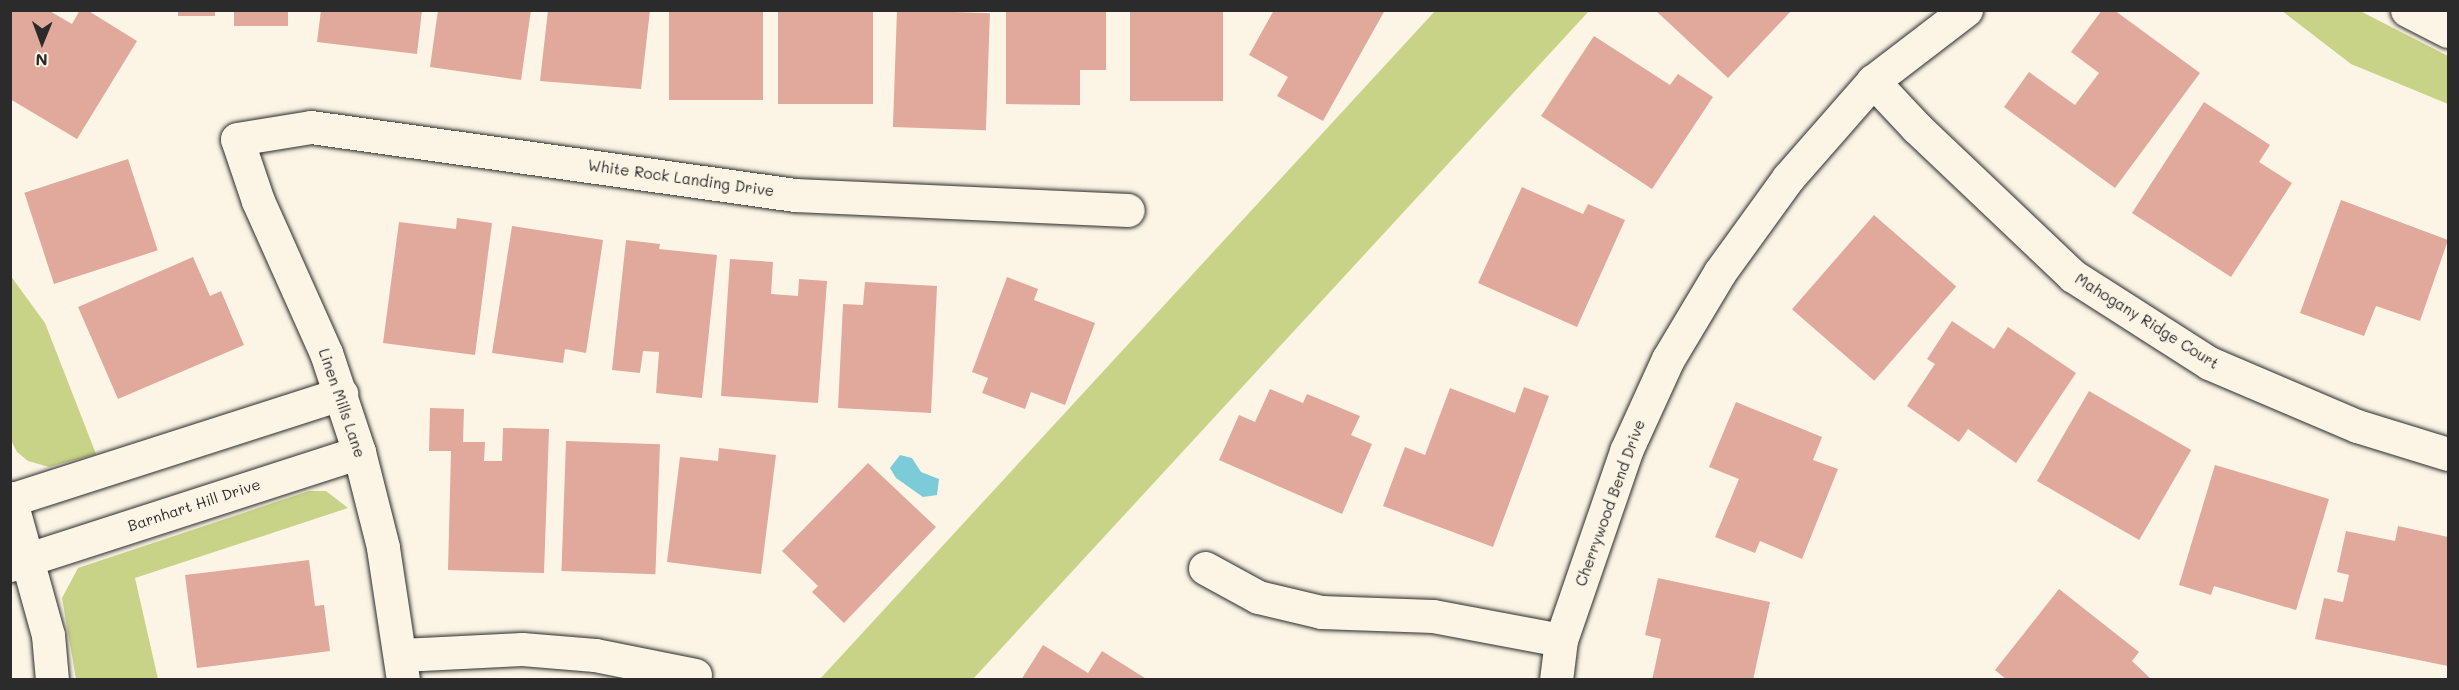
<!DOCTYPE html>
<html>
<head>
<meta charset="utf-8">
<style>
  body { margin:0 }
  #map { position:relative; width:2459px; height:690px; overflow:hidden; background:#fcf5e5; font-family:Mali,sans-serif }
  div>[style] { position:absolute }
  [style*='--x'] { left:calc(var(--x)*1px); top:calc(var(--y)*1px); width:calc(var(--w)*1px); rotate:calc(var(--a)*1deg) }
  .green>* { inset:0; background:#c8d387 }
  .water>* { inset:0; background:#7ccbd9 }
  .building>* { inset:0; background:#e1a89c; transform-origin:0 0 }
  .roads { filter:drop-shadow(0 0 2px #2b2b2b) drop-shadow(0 0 2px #2b2b2b) }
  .minor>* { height:33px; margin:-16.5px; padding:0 16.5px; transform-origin:16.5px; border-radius:16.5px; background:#fcf5e5 }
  span { translate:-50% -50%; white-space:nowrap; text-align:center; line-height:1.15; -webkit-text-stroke:4.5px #fcf5e5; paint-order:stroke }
  .street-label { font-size:15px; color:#2b2b2b }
  .frame { position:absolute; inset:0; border:12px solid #2b2b2b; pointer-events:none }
  .north { position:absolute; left:12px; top:12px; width:60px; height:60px; -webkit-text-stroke:4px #fcf5e5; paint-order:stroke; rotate:181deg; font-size:16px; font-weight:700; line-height:24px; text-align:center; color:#2b2b2b }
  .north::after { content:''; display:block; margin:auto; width:21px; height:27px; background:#2b2b2b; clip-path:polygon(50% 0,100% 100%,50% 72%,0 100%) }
</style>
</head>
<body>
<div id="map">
  <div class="green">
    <div style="clip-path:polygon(1435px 11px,1589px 11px,973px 679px,820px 679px)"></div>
    <div style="clip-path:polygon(2282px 11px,2360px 11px,2448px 56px,2448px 104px,2351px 64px)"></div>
    <div style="clip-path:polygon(10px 275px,45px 323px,96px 454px,49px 467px,28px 461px,17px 452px,10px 438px)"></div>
    <div style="clip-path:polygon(309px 491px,326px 491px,348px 508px,135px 578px,158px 679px,76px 679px,62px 598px,78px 568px)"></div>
  </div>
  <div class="water">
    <div style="clip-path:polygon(900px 455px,912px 458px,921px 472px,939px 479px,937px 495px,923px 497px,896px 478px,890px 468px)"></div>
  </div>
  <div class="building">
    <div style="clip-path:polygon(10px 10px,48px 10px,72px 24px,80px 10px,87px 10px,137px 41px,77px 139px,10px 99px)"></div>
    <div style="left:178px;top:10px;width:37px;height:6px"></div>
    <div style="left:234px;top:10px;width:54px;height:16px"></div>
    <div style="clip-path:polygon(321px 10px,422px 10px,417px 54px,317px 42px)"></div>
    <div style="clip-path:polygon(438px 10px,531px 10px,521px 80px,430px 67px)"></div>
    <div style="clip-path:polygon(548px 10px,650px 10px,641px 89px,540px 81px)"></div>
    <div style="left:669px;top:10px;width:94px;height:90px"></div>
    <div style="left:778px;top:10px;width:95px;height:94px"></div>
    <div style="left:897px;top:10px;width:93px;height:117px;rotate:2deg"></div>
    <div style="clip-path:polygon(1006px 10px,1106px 10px,1106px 70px,1080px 70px,1080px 105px,1006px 104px)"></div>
    <div style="left:1130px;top:10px;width:93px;height:91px"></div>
    <div style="clip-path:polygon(1274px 10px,1385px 10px,1323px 121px,1277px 96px,1288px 77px,1249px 55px)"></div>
    <div style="clip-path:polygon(1655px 10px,1792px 10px,1728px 78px)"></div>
    <div style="clip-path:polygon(2102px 10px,2114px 10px,2200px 73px,2115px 188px,2004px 107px,2029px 72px,2075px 105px,2099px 73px,2071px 52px)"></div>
    <div style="clip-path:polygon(1594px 36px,1670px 85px,1678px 74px,1713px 97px,1652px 189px,1541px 116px)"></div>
    <div style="clip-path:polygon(2204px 102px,2270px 145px,2259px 162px,2292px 183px,2231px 277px,2132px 213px)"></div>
    <div style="left:128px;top:159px;width:96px;height:109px;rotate:72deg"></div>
    <div style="clip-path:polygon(1522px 187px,1583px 214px,1588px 204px,1625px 220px,1577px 327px,1478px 283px)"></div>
    <div style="clip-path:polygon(2341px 200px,2448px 240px,2420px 321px,2376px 306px,2364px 336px,2300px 313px)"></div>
    <div style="left:1874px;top:215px;width:109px;height:125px;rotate:41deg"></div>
    <div style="clip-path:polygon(457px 218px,492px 223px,475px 355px,383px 343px,399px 222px,456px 229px)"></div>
    <div style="clip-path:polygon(512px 226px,603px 240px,586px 353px,565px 349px,563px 363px,492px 353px)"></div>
    <div style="clip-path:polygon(626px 240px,660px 244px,659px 249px,717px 255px,702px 398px,656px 393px,659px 352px,643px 351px,640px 373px,612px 370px)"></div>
    <div style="clip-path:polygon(193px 257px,210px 296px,221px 291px,244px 345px,118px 399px,78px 307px)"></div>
    <div style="clip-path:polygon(730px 259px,773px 262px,771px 294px,798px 296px,799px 279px,827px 281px,818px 403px,721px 396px)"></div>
    <div style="clip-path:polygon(1007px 277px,1038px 289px,1034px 300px,1095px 323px,1065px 405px,1031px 392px,1025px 409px,982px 393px,988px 378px,972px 372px)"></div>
    <div style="clip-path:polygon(865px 282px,937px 286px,931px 413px,838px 408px,843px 304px,863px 305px)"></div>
    <div style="clip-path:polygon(1952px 321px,1994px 349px,2008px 327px,2076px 373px,2016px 463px,1968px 429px,1959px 442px,1907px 406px,1935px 364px,1927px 359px)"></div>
    <div style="clip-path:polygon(1524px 387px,1549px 396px,1493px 547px,1383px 506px,1405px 447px,1425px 455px,1450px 388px,1515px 413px)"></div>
    <div style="clip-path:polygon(1270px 389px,1303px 403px,1307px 394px,1360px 416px,1351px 435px,1372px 444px,1342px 514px,1219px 460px,1239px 415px,1255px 422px)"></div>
    <div style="left:2089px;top:391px;width:118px;height:104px;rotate:30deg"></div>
    <div style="clip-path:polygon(1736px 402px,1822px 437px,1813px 460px,1838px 469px,1802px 559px,1760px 541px,1755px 553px,1715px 537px,1739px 479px,1709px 467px)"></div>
    <div style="clip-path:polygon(430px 408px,464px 409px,463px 442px,485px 442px,484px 461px,502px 461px,503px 428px,549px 429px,544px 573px,448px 570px,451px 451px,429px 451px)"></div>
    <div style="left:566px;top:441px;width:94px;height:130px;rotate:2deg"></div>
    <div style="clip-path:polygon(719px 448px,776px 455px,761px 574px,667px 562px,680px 457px,718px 461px)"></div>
    <div style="clip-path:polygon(868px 463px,936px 527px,844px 623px,812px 592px,818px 586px,782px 551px)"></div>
    <div style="clip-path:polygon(2215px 465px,2329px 499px,2296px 610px,2214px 586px,2211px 595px,2179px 585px)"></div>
    <div style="clip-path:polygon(2398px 526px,2448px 537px,2448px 666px,2315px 639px,2324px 598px,2343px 602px,2349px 575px,2337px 572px,2346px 531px,2395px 541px)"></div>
    <div style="clip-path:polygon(309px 560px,315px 606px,324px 605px,330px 651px,197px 668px,185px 575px)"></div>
    <div style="clip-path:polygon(1658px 578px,1770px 602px,1753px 680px,1652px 680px,1661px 639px,1645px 635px)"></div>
    <div style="clip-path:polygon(2059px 589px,2139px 652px,2132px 661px,2152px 680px,2007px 680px,1995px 670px)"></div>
    <div style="clip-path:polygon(1043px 645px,1088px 673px,1102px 651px,1148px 680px,1021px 680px)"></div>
  </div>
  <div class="roads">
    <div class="minor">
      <div style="--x:2407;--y:10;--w:46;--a:27.1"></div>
      <div style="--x:1873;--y:81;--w:64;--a:46.9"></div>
      <div style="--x:1917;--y:128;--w:215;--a:43.5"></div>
      <div style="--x:2073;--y:276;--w:161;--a:32.6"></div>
      <div style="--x:2209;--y:363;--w:161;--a:23.1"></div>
      <div style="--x:2357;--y:426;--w:95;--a:17.1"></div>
      <div style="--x:10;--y:498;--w:142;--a:74.5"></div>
      <div style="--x:48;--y:635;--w:45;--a:84.9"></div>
      <div style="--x:10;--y:500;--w:348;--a:-17.8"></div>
      <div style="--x:10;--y:565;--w:367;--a:-17.9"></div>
      <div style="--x:1205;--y:568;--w:60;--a:28.7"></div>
      <div style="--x:1258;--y:597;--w:65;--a:13.4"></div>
      <div style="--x:1321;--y:612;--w:112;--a:2"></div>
      <div style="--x:1433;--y:616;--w:130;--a:10.6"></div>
      <div style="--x:401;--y:655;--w:121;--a:-2.8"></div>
      <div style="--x:522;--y:649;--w:73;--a:4.7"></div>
      <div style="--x:595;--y:655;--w:102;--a:11.3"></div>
      <div style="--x:403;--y:680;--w:134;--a:-98.6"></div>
      <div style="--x:383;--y:547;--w:98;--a:-104.2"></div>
      <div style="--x:359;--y:452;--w:104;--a:-108.4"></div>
      <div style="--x:326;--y:353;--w:167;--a:-114.1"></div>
      <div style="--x:258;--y:201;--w:65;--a:-108.7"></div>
      <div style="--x:237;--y:139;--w:75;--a:-9.2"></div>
      <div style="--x:311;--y:127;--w:489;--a:8"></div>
      <div style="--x:795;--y:195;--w:333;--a:2.6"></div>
      <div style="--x:1556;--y:680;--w:40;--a:-82.9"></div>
      <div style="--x:1561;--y:640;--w:200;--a:-71"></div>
      <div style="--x:1626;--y:451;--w:101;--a:-65.5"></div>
      <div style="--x:1668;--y:359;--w:101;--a:-59.1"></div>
      <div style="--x:1720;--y:272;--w:116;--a:-54.1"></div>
      <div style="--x:1788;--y:178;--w:129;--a:-48.8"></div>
      <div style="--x:1873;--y:81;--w:117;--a:-37.4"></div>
    </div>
  </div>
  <div class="street-label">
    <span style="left:681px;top:178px;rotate:8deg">White Rock Landing Drive</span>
    <span style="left:2147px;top:321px;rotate:32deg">Mahogany Ridge Court</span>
    <span style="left:342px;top:403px;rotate:71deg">Linen Mills Lane</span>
    <span style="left:1610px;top:503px;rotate:-70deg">Cherrywood Bend Drive</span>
    <span style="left:194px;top:505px;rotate:-18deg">Barnhart Hill Drive</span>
  </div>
  <div class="frame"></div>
  <div class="north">N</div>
</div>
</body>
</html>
